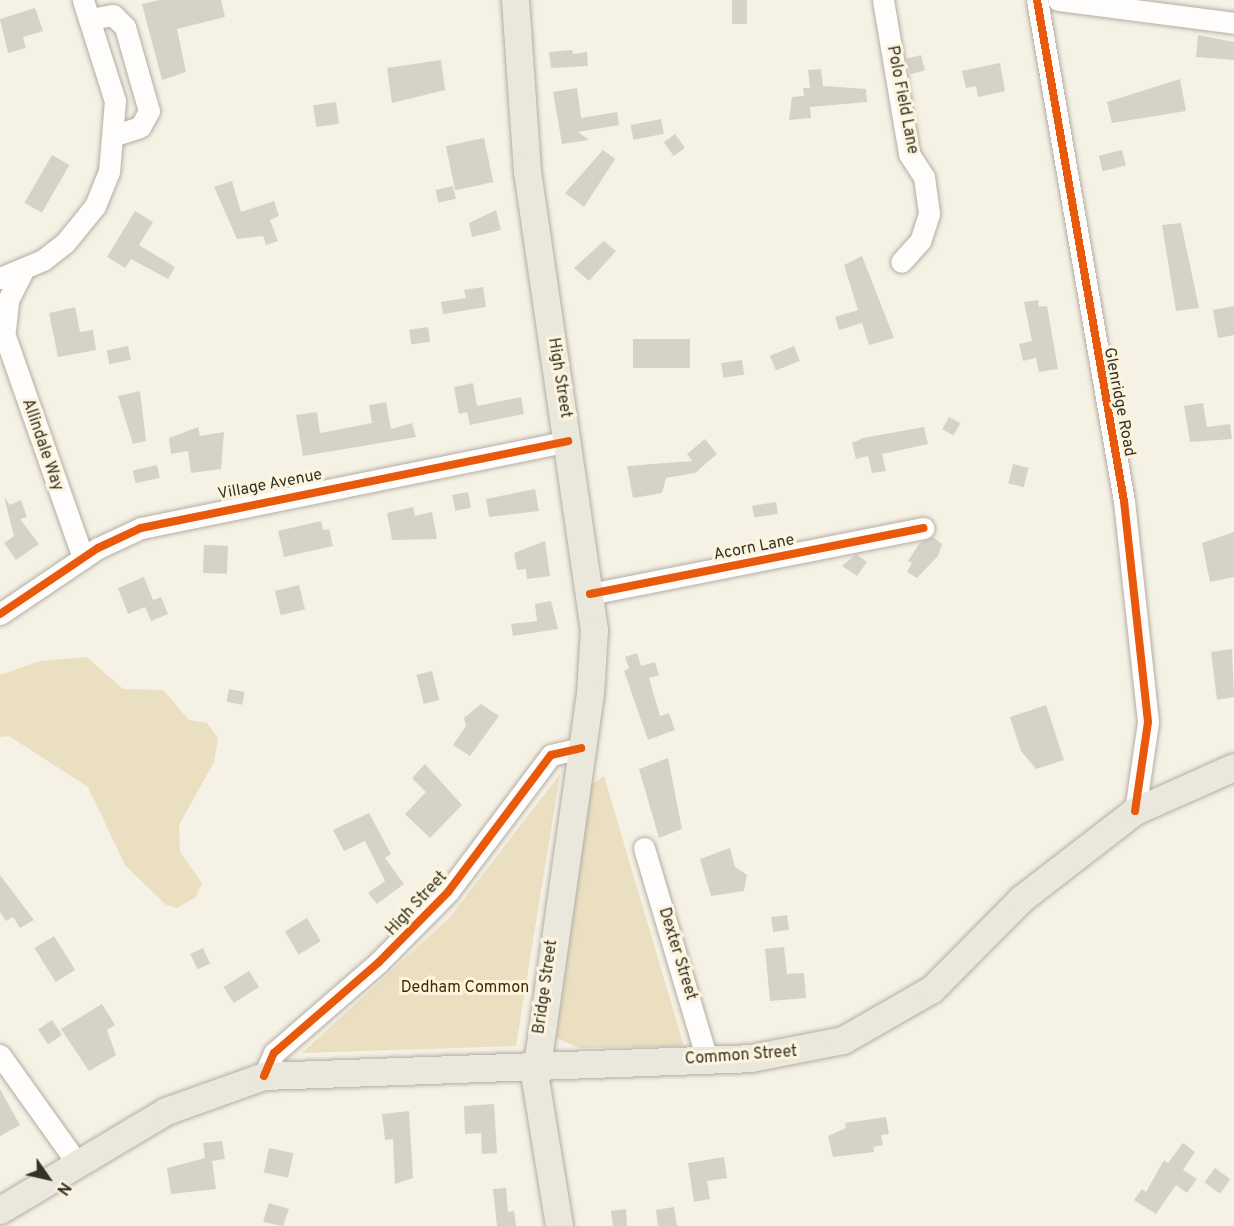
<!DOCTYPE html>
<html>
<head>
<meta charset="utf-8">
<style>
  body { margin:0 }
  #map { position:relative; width:1234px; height:1226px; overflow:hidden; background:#f6f1e5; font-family:Overpass,sans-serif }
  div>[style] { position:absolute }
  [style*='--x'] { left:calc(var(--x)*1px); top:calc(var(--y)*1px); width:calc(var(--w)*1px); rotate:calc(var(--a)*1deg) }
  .green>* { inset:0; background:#ebdfc2 }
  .building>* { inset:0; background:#d7d2c7; transform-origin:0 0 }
  .roads { filter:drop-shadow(0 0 2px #b2aea4) drop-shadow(0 0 2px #b2aea4) }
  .minor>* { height:21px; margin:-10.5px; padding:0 10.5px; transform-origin:10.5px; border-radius:10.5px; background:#fefdfb }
  .major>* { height:27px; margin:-13.5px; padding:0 13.5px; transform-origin:13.5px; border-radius:13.5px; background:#eae7dd }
  .cycleway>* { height:8px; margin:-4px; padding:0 4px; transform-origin:4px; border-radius:4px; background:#e8590c }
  span { translate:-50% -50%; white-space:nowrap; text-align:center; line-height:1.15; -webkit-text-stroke:6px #fdf4de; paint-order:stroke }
  .street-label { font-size:16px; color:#353126 }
  .park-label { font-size:16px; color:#3e2f03 }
  .north { position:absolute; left:18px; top:1148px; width:60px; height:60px; -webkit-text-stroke:4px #fdf4de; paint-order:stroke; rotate:124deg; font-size:16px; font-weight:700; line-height:24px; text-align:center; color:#353126 }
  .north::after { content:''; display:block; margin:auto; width:21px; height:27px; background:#353126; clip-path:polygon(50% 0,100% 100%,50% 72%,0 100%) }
</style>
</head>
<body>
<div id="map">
  <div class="green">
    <div style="clip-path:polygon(87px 657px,123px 689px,163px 690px,189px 720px,207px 723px,218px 738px,214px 762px,179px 825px,180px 852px,202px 883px,196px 897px,177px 908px,166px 905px,125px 865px,88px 787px,9px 736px,0 737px,0 675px,40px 661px)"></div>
    <div style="clip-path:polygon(560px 774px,516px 1046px,302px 1053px,450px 917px)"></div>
    <div style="clip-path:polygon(604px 776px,684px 1046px,579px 1048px,556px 1038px,591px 785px)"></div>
  </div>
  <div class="building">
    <div style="clip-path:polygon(159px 0,221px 0,225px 17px,177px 29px,186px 72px,162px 80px,142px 4px)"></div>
    <div style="left:732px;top:0;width:15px;height:24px"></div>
    <div style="clip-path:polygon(35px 8px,43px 31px,23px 37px,26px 48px,8px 53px,0 19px)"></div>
    <div style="clip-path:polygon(1198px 35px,1234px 42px,1234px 60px,1196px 57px)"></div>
    <div style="clip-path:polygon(572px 50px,573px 54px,587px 52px,588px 66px,551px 68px,549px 52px)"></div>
    <div style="left:921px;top:55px;width:16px;height:15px;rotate:76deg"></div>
    <div style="clip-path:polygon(441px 60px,445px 90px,392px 103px,387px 68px)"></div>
    <div style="clip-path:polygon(1000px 63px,1005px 91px,978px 97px,976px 86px,966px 88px,962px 71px)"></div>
    <div style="clip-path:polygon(821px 69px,823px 86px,866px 89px,867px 102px,810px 107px,811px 118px,789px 120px,792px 97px,804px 96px,803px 88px,810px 88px,808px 70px)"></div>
    <div style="clip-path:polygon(1180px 79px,1186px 111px,1112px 123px,1107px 102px)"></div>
    <div style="clip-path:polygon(577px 88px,581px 118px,617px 112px,619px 125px,578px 132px,589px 140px,562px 144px,553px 92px)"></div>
    <div style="left:336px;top:102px;width:22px;height:23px;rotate:82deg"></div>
    <div style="left:661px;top:119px;width:15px;height:31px;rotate:79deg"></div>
    <div style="left:675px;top:134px;width:17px;height:14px;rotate:54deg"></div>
    <div style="left:484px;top:138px;width:45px;height:39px;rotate:78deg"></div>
    <div style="clip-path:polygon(603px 150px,615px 159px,584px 207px,565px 193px)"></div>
    <div style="left:1122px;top:150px;width:16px;height:24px;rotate:76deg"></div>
    <div style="left:52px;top:155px;width:20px;height:55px;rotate:30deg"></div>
    <div style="clip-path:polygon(232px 181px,241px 212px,274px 201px,279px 216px,270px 220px,278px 241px,266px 245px,263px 236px,237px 239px,214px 187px)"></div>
    <div style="left:453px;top:186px;width:13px;height:18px;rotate:77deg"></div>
    <div style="clip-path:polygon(496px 210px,501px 230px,472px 237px,469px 223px)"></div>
    <div style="clip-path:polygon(135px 211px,153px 222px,139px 245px,175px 267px,168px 279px,131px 259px,125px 268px,107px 257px)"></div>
    <div style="clip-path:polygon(1181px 223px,1199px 308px,1176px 311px,1162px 225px)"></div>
    <div style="clip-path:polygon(604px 241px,616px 251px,589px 281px,574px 268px)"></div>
    <div style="clip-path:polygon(862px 256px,894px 338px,869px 345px,862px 323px,839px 330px,835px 317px,858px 310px,844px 265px)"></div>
    <div style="clip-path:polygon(483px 287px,486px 307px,443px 314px,441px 302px,466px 298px,464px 290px)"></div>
    <div style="clip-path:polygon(1038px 300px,1039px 307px,1047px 306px,1058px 369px,1039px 372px,1036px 358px,1023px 361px,1019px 344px,1032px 341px,1024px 302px)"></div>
    <div style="clip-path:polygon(1234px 306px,1234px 335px,1218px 338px,1213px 310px)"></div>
    <div style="clip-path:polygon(75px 307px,80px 332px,93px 330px,96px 350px,58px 357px,49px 313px)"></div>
    <div style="left:428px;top:327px;width:15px;height:19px;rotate:82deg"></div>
    <div style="left:690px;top:339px;width:29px;height:57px;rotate:90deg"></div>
    <div style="left:128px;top:346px;width:14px;height:22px;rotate:78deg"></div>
    <div style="left:794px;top:346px;width:16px;height:26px;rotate:68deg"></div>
    <div style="left:742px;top:360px;width:15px;height:21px;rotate:82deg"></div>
    <div style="clip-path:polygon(473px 383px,477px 406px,521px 397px,524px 414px,470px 425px,467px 412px,459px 414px,454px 387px)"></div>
    <div style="clip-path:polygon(140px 391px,146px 441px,133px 444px,118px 396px)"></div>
    <div style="clip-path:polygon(386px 402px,391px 429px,412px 423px,416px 437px,303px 456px,296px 415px,317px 412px,320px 433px,372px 423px,369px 405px)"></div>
    <div style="clip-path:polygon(1203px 403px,1207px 427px,1230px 424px,1232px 439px,1190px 442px,1184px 406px)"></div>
    <div style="left:949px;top:417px;width:13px;height:14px;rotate:29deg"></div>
    <div style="clip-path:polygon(198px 427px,200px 436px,224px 432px,221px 469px,191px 473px,188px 451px,171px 454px,169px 438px)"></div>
    <div style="clip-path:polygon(924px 427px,928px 444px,882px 454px,886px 471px,872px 473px,868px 456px,856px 459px,852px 443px,863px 438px)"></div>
    <div style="clip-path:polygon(705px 439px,717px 454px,695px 473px,666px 478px,662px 493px,633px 498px,627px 466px,692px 461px,687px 454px)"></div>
    <div style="left:1013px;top:464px;width:16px;height:20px;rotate:14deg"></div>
    <div style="left:157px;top:465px;width:13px;height:25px;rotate:77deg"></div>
    <div style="clip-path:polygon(535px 489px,539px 511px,489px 517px,486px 499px)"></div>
    <div style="left:468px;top:492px;width:16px;height:16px;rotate:79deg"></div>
    <div style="clip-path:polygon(4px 497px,10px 505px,21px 500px,27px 517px,20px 519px,39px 544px,16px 560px,4px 543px,14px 536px)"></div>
    <div style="left:776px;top:502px;width:12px;height:24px;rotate:81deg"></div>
    <div style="clip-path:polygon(413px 507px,415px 516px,432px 512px,437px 539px,392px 540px,387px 513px)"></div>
    <div style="clip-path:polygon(321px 521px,323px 530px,329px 529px,333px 546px,284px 557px,278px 531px)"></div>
    <div style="clip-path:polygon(1234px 532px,1234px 577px,1210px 582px,1202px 543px)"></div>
    <div style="clip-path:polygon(933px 537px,942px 544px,938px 556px,917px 578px,907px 572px,912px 563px,908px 561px,919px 544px)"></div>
    <div style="clip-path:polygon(545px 541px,550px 576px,527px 579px,526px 569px,517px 570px,514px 553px)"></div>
    <div style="left:204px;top:545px;width:24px;height:28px;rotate:2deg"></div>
    <div style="clip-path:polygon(856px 554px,867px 562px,857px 576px,842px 566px)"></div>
    <div style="clip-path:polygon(144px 577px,153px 600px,161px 597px,168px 614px,151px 621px,145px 607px,128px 614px,118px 588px)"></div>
    <div style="left:299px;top:585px;width:25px;height:25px;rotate:76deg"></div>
    <div style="clip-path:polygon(551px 601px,558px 629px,513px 636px,511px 624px,537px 621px,535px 604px)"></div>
    <div style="clip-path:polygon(1232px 649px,1234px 697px,1217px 700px,1211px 652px)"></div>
    <div style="clip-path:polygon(637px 653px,641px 666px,655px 662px,659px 675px,649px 678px,660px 716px,669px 713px,675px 730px,648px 740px,624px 671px,629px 668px,625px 657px)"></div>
    <div style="left:432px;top:671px;width:30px;height:16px;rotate:76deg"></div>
    <div style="left:229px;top:689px;width:16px;height:13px;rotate:11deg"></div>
    <div style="clip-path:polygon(481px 704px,499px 716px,470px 756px,453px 745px,466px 726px,464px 718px)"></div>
    <div style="clip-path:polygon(1046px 705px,1064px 760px,1036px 769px,1021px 751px,1010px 717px)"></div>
    <div style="clip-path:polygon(668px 758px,682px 829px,659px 838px,639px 769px)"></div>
    <div style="clip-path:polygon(425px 764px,462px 805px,430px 838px,405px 814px,426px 792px,412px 778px)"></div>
    <div style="clip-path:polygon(369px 813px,391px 854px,385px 858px,404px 884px,377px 904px,368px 893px,385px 881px,365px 841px,344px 851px,333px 830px)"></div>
    <div style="clip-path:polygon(730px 848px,735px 867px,747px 875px,744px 891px,711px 896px,700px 859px)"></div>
    <div style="clip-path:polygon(0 875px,34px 920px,20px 928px,13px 917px,6px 921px,0 912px)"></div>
    <div style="left:787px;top:915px;width:15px;height:16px;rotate:82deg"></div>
    <div style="left:307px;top:918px;width:27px;height:26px;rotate:59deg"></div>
    <div style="left:54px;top:936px;width:40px;height:23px;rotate:58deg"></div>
    <div style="clip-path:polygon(784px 947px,787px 974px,804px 973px,806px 998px,770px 1001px,765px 949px)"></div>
    <div style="left:203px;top:948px;width:17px;height:14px;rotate:65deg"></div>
    <div style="left:249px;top:971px;width:19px;height:30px;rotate:58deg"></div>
    <div style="clip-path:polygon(102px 1004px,115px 1025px,107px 1030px,116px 1055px,89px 1071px,61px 1029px)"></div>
    <div style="left:52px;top:1020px;width:18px;height:17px;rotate:56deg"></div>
    <div style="clip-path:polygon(0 1089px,20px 1125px,0 1136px)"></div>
    <div style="clip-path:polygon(494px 1104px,497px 1153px,482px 1154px,481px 1133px,465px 1134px,464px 1106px)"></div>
    <div style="clip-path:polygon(409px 1111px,413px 1178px,395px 1184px,393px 1139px,385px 1140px,382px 1114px)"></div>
    <div style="clip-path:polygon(886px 1117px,889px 1134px,881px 1135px,883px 1145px,873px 1147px,874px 1152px,833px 1157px,828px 1136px,846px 1128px,845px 1123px)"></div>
    <div style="clip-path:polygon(222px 1141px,225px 1159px,212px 1161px,216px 1189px,171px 1194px,167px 1168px,205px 1158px,203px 1143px)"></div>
    <div style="clip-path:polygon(1183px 1143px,1195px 1152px,1183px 1170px,1197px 1179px,1187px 1193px,1176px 1185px,1156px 1214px,1134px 1200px,1142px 1189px,1146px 1192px,1164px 1160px,1168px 1163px)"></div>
    <div style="left:269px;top:1148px;width:25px;height:25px;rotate:12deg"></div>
    <div style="clip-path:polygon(724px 1157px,727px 1178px,707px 1181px,710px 1199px,694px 1202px,688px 1163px)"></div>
    <div style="left:1215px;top:1168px;width:19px;height:18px;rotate:36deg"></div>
    <div style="clip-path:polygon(506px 1188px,508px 1212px,514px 1211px,516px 1226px,497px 1226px,493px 1189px)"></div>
    <div style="clip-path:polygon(269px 1203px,289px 1209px,283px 1226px,263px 1222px)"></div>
    <div style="clip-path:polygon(674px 1207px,677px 1226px,658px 1226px,656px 1210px)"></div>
    <div style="clip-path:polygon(626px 1209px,627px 1226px,613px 1226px,611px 1211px)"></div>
  </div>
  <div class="roads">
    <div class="minor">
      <div style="--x:883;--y:0;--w:156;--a:80.4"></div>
      <div style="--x:909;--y:154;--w:27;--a:57"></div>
      <div style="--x:924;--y:177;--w:37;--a:82"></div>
      <div style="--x:929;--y:214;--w:28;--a:108"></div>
      <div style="--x:920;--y:241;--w:28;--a:132"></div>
      <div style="--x:1037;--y:0;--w:508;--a:80.15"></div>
      <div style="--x:1124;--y:501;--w:222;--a:83.8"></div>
      <div style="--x:1148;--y:722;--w:90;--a:98.3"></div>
      <div style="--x:1058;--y:0;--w:177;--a:7.4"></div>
      <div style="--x:89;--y:19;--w:24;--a:-9"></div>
      <div style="--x:113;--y:15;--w:17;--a:45"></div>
      <div style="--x:125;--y:27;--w:87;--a:74.1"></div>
      <div style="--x:149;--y:111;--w:18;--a:119"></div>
      <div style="--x:140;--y:127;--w:25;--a:162"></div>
      <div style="--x:0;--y:278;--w:47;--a:-22.7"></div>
      <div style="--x:43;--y:260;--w:28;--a:-38"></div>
      <div style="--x:65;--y:243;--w:48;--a:-51"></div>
      <div style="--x:95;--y:206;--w:37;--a:-68"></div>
      <div style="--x:109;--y:172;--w:71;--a:-85.2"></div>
      <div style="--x:115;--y:101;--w:106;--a:-107.6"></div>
      <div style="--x:0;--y:322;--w:250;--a:70.6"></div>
      <div style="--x:5;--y:330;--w:30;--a:-84"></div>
      <div style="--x:8;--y:300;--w:33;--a:-63"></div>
      <div style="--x:590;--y:594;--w:340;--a:-11.2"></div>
      <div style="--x:0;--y:614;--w:118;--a:-34"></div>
      <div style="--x:98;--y:548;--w:47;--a:-24.9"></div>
      <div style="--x:141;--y:528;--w:436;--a:-11.5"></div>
      <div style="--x:644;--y:848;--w:221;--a:73.4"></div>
      <div style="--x:0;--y:1055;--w:133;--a:54.5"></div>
      <div style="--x:264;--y:1076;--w:25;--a:-67"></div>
      <div style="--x:274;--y:1053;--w:139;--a:-40.9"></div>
      <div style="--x:379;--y:962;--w:98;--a:-45.4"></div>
      <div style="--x:448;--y:892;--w:171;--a:-53.1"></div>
      <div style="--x:551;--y:755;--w:31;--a:-13"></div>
    </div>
    <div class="major">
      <div style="--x:515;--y:0;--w:171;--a:86"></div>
      <div style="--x:527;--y:171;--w:464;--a:81.7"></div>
      <div style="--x:594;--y:630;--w:63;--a:93.6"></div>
      <div style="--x:590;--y:693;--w:390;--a:98.1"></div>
      <div style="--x:535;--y:1079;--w:149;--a:80.7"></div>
      <div style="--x:0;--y:1210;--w:193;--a:-30.8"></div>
      <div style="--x:166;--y:1111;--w:104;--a:-19.7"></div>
      <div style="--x:264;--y:1076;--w:487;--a:-2.1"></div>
      <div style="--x:751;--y:1058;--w:94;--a:-11.1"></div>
      <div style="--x:843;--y:1040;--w:103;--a:-29.8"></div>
      <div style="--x:932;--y:989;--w:127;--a:-45.3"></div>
      <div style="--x:1021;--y:899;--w:144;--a:-37.7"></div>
      <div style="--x:1135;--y:811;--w:108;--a:-24"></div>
    </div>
  </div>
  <div class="cycleway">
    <div style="--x:1037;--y:0;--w:508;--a:80.15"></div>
    <div style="--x:1124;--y:501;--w:222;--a:83.8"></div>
    <div style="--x:1148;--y:722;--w:90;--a:98.3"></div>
    <div style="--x:590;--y:594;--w:340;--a:-11.2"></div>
    <div style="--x:0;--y:614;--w:118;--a:-34"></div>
    <div style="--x:98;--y:548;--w:47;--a:-24.9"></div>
    <div style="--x:141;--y:528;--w:436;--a:-11.5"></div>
    <div style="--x:264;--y:1076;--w:25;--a:-67"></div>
    <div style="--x:274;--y:1053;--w:139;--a:-40.9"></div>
    <div style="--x:379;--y:962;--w:98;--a:-45.4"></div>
    <div style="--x:448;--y:892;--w:171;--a:-53.1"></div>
    <div style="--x:551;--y:755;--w:31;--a:-13"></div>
  </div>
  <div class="street-label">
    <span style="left:902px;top:100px;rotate:79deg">Polo Field Lane</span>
    <span style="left:559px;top:378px;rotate:81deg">High Street</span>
    <span style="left:1119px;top:402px;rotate:79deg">Glenridge Road</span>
    <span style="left:42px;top:445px;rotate:71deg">Allindale Way</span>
    <span style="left:270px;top:485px;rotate:-11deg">Village Avenue</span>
    <span style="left:754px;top:548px;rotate:-11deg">Acorn Lane</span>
    <span style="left:417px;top:904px;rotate:-47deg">High Street</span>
    <span style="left:677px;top:954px;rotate:73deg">Dexter Street</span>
    <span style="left:546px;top:987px;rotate:-82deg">Bridge Street</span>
    <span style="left:741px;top:1056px;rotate:-4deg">Common Street</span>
  </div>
  <div class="park-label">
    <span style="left:465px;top:988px">Dedham Common</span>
  </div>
  <div class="north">N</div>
</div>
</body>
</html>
